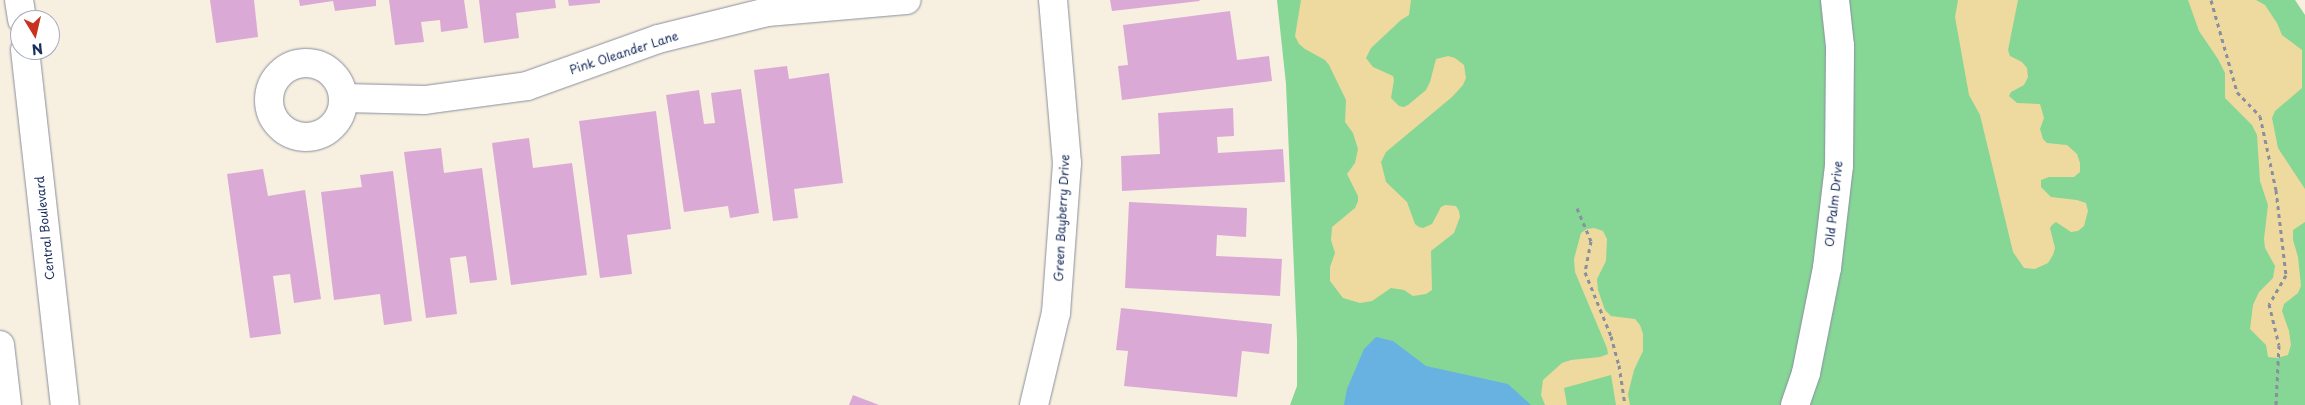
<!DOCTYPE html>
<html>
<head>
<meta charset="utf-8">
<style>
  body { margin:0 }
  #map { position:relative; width:2305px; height:405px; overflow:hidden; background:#f7efdf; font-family:"Playpen Sans",sans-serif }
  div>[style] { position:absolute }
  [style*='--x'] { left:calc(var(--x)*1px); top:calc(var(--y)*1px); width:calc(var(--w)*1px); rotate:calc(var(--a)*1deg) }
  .green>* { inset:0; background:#86d696 }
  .sand>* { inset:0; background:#eeda9e }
  .water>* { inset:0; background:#68b2e1 }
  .building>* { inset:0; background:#dba9d6 }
  .path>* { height:3px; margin-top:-1.5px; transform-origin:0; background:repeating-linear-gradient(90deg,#898f9e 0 4px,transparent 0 8px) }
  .roads { filter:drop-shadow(0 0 1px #898f9e) drop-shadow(0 0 1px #898f9e) }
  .minor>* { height:28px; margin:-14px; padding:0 14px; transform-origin:14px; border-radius:14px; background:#fff }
  .minor>.ring { margin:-14px; padding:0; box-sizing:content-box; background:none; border:28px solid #fff; border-radius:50% }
  span { translate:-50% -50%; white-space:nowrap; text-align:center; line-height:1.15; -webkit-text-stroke:5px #fff; paint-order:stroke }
  .street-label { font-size:12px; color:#1b2f5e }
  .north { position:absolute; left:10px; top:10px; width:50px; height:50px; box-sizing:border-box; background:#fff; border:1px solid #a4acbf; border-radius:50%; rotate:171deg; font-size:14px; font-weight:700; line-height:20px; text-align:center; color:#1b2f5e }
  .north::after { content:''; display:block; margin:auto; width:18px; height:22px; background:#c8321e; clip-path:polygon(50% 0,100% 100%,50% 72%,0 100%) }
</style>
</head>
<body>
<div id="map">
  <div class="green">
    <div style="clip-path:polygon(1277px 0,2295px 0,2305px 15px,2305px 405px,1290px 405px,1297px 386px,1297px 339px,1286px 84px)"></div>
  </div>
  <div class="sand">
    <div style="clip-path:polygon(1301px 0,1411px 0,1409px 15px,1401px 20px,1371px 48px,1366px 58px,1373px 67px,1393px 76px,1394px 80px,1391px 98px,1399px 106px,1404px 107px,1408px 105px,1426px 90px,1430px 82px,1436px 59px,1448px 56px,1455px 58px,1464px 65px,1466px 78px,1463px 85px,1452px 97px,1386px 152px,1381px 162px,1386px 182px,1407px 202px,1415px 224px,1419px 227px,1423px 228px,1432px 224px,1441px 207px,1445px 205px,1456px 206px,1459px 211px,1460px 217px,1454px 233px,1431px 251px,1432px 290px,1426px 294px,1413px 296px,1404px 290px,1391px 288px,1372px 301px,1360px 303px,1343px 298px,1330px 281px,1330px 267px,1335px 253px,1331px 240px,1332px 227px,1355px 208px,1358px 201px,1358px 196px,1347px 174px,1355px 163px,1358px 149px,1353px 133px,1345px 122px,1346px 100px,1329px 65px,1325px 60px,1305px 49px,1299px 44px,1295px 36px)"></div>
    <div style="clip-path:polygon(1958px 0,2018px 0,2008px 50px,2010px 56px,2022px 62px,2027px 68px,2028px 77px,2024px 85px,2011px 92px,2009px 96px,2017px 103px,2040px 104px,2044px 118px,2040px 129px,2043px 139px,2047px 143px,2067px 145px,2077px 154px,2080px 163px,2080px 172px,2074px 177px,2049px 177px,2041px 180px,2041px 187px,2051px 197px,2077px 200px,2086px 203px,2088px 211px,2084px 226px,2078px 231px,2071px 232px,2056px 222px,2052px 225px,2050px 228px,2055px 248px,2053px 255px,2048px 263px,2035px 269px,2024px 268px,2013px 252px,1980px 115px,1969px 95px,1955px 17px)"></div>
    <div style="clip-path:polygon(2188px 0,2256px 0,2265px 5px,2277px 23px,2282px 35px,2302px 50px,2302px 88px,2275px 111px,2272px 118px,2278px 148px,2305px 189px,2305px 222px,2293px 230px,2293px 240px,2298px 257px,2301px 286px,2298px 293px,2284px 304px,2282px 311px,2289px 331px,2291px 345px,2288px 355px,2277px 358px,2268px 357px,2266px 345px,2250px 329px,2253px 305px,2259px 292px,2273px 278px,2275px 266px,2265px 248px,2264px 239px,2268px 205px,2260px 181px,2257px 135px,2252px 125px,2225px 98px,2225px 73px,2218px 59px,2199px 31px)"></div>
    <div style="clip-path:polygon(1594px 228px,1603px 231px,1607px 239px,1606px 261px,1597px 279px,1598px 290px,1605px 310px,1611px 316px,1635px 319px,1640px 325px,1643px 334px,1643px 351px,1634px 370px,1628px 394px,1630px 405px,1616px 405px,1611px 375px,1564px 388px,1567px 405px,1545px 405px,1541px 395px,1543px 380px,1562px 363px,1571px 360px,1600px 357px,1608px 354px,1607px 348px,1575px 272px,1574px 259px,1581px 233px,1587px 229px)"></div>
  </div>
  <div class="water">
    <div style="clip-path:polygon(1376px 337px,1393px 341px,1426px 366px,1508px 384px,1531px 405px,1344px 405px,1347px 389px,1364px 349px)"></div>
  </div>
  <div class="building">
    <div style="clip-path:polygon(210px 0,254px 0,258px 37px,216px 43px)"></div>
    <div style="clip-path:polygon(299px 0,376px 0,376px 6px,335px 11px,333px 1px,300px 6px)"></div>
    <div style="clip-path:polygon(389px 0,464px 0,468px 28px,441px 32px,440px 20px,421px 22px,424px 42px,395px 45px)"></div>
    <div style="clip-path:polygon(479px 0,555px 0,556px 8px,516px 13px,519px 38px,484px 43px)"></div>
    <div style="clip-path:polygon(568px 0,600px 0,600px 3px,569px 6px)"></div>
    <div style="clip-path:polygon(1110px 0,1199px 0,1200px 1px,1112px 11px)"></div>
    <div style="clip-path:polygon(1230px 11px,1237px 60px,1269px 56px,1272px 81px,1122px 100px,1118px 66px,1128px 65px,1123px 25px)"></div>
    <div style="clip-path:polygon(787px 66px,789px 79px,829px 73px,843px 183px,794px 189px,798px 218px,773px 221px,754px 70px)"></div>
    <div style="clip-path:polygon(741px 89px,759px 213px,730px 218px,728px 206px,684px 212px,666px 95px,699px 90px,704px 124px,715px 123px,711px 93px)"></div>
    <div style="clip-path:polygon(1233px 108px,1234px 136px,1217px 137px,1218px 153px,1283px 149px,1285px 182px,1122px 191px,1121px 156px,1160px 154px,1158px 113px)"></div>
    <div style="clip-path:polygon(656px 111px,671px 229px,627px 235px,632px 274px,600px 278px,579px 121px)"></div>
    <div style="clip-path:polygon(529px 138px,533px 168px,572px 163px,587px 275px,511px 285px,492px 143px)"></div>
    <div style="clip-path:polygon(441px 148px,444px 173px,482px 168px,497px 280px,470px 283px,466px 256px,450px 258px,457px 314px,426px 318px,404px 152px)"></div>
    <div style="clip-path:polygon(263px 169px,268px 196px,305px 190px,321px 299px,294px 303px,290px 274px,273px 276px,281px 334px,250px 338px,227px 174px)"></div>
    <div style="clip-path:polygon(393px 171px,412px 321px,384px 325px,380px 294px,334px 300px,321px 192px,362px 187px,360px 175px)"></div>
    <div style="clip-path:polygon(1129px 202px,1247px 208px,1246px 237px,1217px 235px,1216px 256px,1282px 259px,1280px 296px,1125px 288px)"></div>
    <div style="clip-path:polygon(1121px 308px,1272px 324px,1269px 354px,1242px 351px,1237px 397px,1124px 386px,1128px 351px,1116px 350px)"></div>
    <div style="clip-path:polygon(853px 395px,879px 405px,849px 405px)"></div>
  </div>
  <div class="path">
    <div style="--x:2211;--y:0;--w:96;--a:74.2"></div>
    <div style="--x:2237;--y:92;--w:33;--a:46"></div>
    <div style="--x:2260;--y:116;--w:76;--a:77.8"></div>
    <div style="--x:2276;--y:190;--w:86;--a:83.3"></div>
    <div style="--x:2286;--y:275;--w:34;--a:120"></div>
    <div style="--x:2269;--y:304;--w:42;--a:76.3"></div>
    <div style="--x:2279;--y:345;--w:60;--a:92.9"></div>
    <div style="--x:1577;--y:208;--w:36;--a:67"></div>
    <div style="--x:1591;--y:241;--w:32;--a:101"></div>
    <div style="--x:1585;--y:272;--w:69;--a:67.9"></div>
    <div style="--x:1611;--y:336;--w:30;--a:75"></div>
    <div style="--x:1619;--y:365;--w:40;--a:81.5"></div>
  </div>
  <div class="roads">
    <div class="minor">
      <div style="--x:19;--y:0;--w:20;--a:81"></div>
      <div style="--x:25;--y:50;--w:357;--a:83.6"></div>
      <div class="ring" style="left:269px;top:63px;width:46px;height:46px"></div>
      <div style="--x:344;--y:98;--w:81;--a:1.4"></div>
      <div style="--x:425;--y:100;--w:103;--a:-7.8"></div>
      <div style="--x:527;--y:86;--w:139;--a:-19.7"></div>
      <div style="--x:658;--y:39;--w:112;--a:-13.9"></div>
      <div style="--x:767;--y:12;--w:140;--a:-4.9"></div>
      <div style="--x:0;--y:345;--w:60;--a:83.3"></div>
      <div style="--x:1034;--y:405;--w:95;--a:-76.6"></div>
      <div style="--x:1056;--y:313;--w:150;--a:-85.8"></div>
      <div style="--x:1067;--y:163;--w:164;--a:-94.9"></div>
      <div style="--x:1795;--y:405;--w:34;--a:-71"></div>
      <div style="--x:1806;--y:373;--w:107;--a:-78.7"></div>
      <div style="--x:1827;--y:268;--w:103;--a:-83.3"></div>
      <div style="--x:1839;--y:166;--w:120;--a:-89.5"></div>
      <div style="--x:1840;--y:46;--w:46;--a:-96.2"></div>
    </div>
  </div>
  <div class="street-label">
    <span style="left:624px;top:53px;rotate:-18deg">Pink Oleander Lane</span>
    <span style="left:1834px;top:204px;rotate:-84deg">Old Palm Drive</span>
    <span style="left:1062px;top:218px;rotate:-87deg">Green Bayberry Drive</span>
    <span style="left:45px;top:228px;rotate:-96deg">Central Boulevard</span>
  </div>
  <div class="north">N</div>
</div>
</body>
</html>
